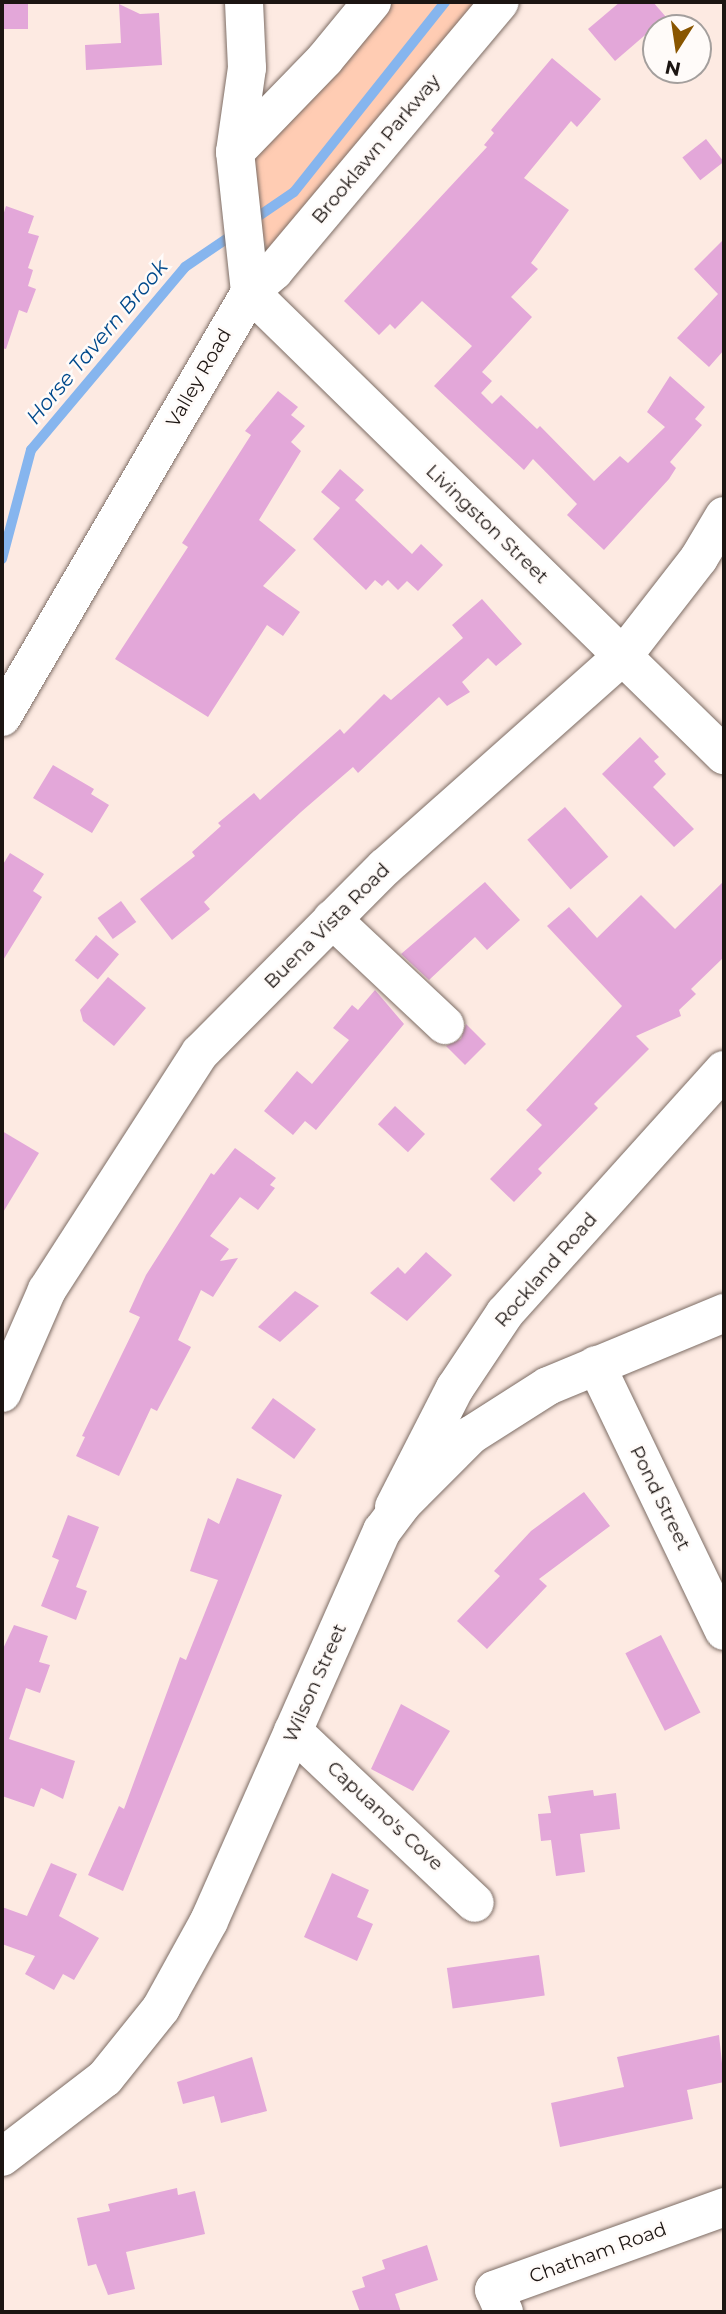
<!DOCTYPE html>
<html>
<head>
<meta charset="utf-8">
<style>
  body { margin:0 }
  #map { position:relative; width:726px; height:2314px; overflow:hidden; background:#fdeae2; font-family:Montserrat,sans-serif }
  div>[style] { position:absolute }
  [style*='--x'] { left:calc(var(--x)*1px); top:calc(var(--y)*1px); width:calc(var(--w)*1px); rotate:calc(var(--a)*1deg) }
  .green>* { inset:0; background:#ffccb3 }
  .stream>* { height:10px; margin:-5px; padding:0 5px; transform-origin:5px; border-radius:5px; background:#86b5ee }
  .building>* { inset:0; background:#e3a7d9; transform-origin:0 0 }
  .roads { filter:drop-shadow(0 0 2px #7d6d65) drop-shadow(0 0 2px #7d6d65) }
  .minor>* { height:38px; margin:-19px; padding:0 19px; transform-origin:19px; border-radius:19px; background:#fff }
  .major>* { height:38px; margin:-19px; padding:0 19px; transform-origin:19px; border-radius:19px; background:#fff }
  span { translate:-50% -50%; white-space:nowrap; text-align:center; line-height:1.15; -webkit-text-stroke:5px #fffbf9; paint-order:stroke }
  .street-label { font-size:19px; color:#1c1512 }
  .water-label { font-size:21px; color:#01498b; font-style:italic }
  .frame { position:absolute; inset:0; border:4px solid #1c1512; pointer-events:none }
  .north { position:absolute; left:642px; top:14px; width:70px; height:70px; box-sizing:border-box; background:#fffbf9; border:2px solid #a49f9d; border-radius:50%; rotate:192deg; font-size:19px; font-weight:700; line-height:28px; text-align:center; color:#1c1512 }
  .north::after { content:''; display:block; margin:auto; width:24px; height:32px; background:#895500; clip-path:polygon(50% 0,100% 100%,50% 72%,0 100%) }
</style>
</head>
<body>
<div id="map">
  <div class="green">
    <div style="clip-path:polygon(385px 2px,481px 2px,267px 252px,248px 164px)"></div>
  </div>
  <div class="stream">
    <div style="--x:250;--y:222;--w:53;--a:-34.3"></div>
    <div style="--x:294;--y:192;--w:243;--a:-51.5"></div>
    <div style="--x:2;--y:559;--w:113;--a:-75.1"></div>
    <div style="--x:31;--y:450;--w:239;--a:-49.9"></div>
    <div style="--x:185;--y:267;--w:60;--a:-34.2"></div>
  </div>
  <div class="building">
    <div style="left:2px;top:2px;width:26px;height:27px"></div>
    <div style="clip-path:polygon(620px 2px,653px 2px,666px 17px,615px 61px,588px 29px)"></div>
    <div style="clip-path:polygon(119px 4px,140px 14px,159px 13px,162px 65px,86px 70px,85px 45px,121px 43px)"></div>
    <div style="clip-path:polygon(552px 58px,601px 99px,577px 127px,571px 121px,524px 178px,569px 210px,531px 263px,538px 269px,511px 297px,532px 317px,482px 372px,492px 381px,481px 393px,492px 404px,501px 395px,537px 429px,540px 426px,594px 481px,620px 456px,628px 463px,665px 427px,647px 412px,670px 376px,705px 407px,695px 419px,702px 425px,670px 462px,676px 468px,669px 479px,604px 550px,567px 515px,577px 504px,533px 459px,524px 470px,434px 386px,472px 346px,422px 301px,395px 329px,390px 324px,379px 335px,344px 301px,487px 147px,484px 145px,494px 133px,491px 130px)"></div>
    <div style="left:706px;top:139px;width:29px;height:30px;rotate:52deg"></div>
    <div style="clip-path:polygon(6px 206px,34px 216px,28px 233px,39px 236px,28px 268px,33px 270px,28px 286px,36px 289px,27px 313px,19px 310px,6px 349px,2px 348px,2px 219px)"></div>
    <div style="clip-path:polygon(724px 239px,724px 350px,709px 367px,677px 338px,718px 294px,694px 269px)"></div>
    <div style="clip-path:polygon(278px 391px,298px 407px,291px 415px,305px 426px,291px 442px,301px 451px,259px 520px,296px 550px,263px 586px,300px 612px,283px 636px,267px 625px,208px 717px,115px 659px,188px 547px,182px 543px,251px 435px,245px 431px)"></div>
    <div style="clip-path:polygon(340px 469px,364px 490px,355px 500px,412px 554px,421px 544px,443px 565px,418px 591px,407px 581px,398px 590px,388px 580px,382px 586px,375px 580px,366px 590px,313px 539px,340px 508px,321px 492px)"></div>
    <div style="clip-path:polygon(482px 599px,522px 644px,496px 666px,488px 658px,462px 682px,470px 692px,447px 706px,439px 697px,358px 773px,353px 767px,301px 812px,204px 902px,210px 909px,172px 940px,140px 899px,195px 856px,192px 852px,221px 826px,218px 823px,254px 793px,260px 800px,340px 729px,344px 734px,384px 694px,391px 700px,463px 638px,452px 625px)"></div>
    <div style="clip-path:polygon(640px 737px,659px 757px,654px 761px,666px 774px,653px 787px,694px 829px,674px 847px,602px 774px)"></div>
    <div style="clip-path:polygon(53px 765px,94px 789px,91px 794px,109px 805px,92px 833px,33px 798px)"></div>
    <div style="left:565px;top:807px;width:66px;height:50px;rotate:49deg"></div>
    <div style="clip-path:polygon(10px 853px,44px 874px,33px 891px,42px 897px,2px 962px,2px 866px)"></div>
    <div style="clip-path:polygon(724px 881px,724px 957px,691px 989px,696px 994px,679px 1010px,681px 1016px,636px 1036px,649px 1049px,594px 1104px,598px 1108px,538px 1169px,542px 1173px,514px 1202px,490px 1179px,542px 1125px,526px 1110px,622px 1006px,547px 926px,569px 907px,597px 938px,641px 895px,675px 929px)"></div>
    <div style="clip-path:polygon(485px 882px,520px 920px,487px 950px,475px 937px,429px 980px,401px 954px)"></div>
    <div style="left:121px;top:901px;width:26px;height:29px;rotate:54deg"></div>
    <div style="left:96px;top:935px;width:30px;height:33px;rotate:40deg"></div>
    <div style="clip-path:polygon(108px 977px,146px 1008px,114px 1046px,83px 1021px,80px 1010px)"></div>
    <div style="clip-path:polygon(375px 990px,404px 1024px,316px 1130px,305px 1121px,293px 1135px,264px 1111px,297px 1071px,312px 1084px,349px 1040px,333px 1028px,352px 1005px,358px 1010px)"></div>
    <div style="clip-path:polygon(466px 1024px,486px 1044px,465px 1065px,446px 1046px,461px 1039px)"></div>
    <div style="left:395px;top:1106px;width:41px;height:25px;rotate:43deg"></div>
    <div style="clip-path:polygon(2px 1131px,39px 1153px,2px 1214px)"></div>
    <div style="clip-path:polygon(235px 1148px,276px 1178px,270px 1185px,275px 1188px,258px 1210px,240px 1197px,210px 1236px,229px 1249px,220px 1261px,238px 1258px,213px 1297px,201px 1290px,178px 1340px,191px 1347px,157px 1411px,151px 1408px,119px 1476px,76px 1456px,85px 1437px,82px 1436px,140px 1317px,129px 1312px,146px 1275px,211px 1173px,214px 1175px)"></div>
    <div style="clip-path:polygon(426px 1252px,452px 1275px,407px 1321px,370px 1293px,398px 1267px,405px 1274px)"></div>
    <div style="clip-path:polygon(295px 1291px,319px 1306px,280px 1342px,258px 1327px)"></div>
    <div style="left:273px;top:1398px;width:53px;height:37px;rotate:36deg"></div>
    <div style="clip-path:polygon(237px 1478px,282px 1495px,123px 1891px,88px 1875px,119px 1806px,124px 1809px,180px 1657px,186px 1660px,218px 1580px,190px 1571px,208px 1518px,219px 1524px)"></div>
    <div style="clip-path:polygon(584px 1492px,610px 1526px,539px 1579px,547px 1586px,487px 1649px,457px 1621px,500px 1576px,494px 1571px,531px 1531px)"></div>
    <div style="clip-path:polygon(68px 1515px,99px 1527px,76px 1587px,87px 1591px,76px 1620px,41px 1606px,59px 1560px,52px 1557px)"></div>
    <div style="clip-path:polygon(14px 1625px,48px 1636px,39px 1662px,50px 1665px,40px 1693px,26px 1688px,9px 1739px,75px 1761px,63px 1799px,41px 1788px,34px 1807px,2px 1796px,2px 1651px)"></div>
    <div style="left:661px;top:1635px;width:87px;height:40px;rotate:63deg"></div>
    <div style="clip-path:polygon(401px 1704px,450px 1731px,413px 1791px,371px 1769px)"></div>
    <div style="clip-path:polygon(593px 1790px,594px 1796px,616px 1793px,620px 1829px,580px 1834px,585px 1872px,556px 1876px,551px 1840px,541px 1841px,538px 1814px,551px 1813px,548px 1796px)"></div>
    <div style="clip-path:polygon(51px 1863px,77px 1874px,59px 1916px,99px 1938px,74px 1980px,63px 1974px,54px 1990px,25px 1974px,35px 1956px,2px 1944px,2px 1907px,27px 1916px)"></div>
    <div style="clip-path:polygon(332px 1873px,369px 1890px,357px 1917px,373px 1924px,357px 1961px,304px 1937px)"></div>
    <div style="left:539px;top:1955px;width:41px;height:93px;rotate:82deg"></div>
    <div style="clip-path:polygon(719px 2035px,724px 2082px,687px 2090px,693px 2119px,560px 2147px,551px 2103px,624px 2087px,617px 2057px)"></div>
    <div style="clip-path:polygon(252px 2057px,267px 2111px,221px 2123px,214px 2096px,183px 2104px,177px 2082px)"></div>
    <div style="clip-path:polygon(177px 2188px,178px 2195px,195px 2191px,205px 2234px,126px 2252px,135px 2289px,108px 2295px,96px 2264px,88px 2266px,77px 2218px,110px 2211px,108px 2204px)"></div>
    <div style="clip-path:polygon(427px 2245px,438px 2280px,395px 2294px,401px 2312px,360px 2312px,352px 2291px,365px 2287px,362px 2277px,385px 2269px,382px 2260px)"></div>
  </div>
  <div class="roads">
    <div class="minor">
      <div style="--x:235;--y:152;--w:129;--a:-45.9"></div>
      <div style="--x:325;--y:59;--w:74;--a:-50.5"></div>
      <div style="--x:250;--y:292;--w:663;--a:44.33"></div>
      <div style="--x:250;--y:292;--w:32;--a:-41"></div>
      <div style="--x:274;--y:271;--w:351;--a:-50"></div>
      <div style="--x:2;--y:717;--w:492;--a:-59.7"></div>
      <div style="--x:250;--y:292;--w:141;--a:-96.1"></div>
      <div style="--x:235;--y:152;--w:85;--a:-81.9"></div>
      <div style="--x:247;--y:68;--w:66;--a:-92.6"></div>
      <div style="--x:332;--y:919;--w:155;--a:43.2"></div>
      <div style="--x:596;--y:1365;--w:295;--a:64.3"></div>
      <div style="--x:2;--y:1393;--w:112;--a:-66.4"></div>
      <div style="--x:47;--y:1290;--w:282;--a:-57.2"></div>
      <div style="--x:200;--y:1053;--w:262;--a:-45.2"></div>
      <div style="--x:385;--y:867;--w:318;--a:-41.6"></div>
      <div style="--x:623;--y:656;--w:124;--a:-52.2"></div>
      <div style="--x:699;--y:558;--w:49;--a:-59.2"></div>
      <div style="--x:394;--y:1507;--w:134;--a:-62.9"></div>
      <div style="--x:455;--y:1388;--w:90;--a:-56.3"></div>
      <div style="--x:505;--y:1313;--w:327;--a:-48"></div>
      <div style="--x:293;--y:1731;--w:250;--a:43.4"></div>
      <div style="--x:504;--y:2312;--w:24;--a:-114"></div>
      <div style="--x:494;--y:2290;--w:245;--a:-19.8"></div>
    </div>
    <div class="major">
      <div style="--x:2;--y:2157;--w:130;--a:-37.5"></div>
      <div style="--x:105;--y:2078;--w:90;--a:-51.3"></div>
      <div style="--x:161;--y:2008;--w:99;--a:-61.1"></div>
      <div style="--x:209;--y:1921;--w:427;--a:-66.1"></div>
      <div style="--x:382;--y:1531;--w:35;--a:-53"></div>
      <div style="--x:403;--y:1503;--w:96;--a:-45"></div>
      <div style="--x:471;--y:1435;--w:91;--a:-32.5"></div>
      <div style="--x:548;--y:1386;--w:191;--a:-22.5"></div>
    </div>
  </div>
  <div class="street-label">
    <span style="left:376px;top:149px;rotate:-50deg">Brooklawn Parkway</span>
    <span style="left:199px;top:378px;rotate:-60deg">Valley Road</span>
    <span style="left:487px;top:524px;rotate:44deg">Livingston Street</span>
    <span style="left:327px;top:926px;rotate:-45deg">Buena Vista Road</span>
    <span style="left:546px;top:1270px;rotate:-49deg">Rockland Road</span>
    <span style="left:660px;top:1498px;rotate:64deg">Pond Street</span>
    <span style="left:315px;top:1683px;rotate:-66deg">Wilson Street</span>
    <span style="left:385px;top:1816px;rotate:43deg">Capuano's Cove</span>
    <span style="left:598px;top:2253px;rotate:-20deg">Chatham Road</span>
  </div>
  <div class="water-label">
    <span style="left:97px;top:342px;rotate:-50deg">Horse Tavern Brook</span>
  </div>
  <div class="frame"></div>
  <div class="north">N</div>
</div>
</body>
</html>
